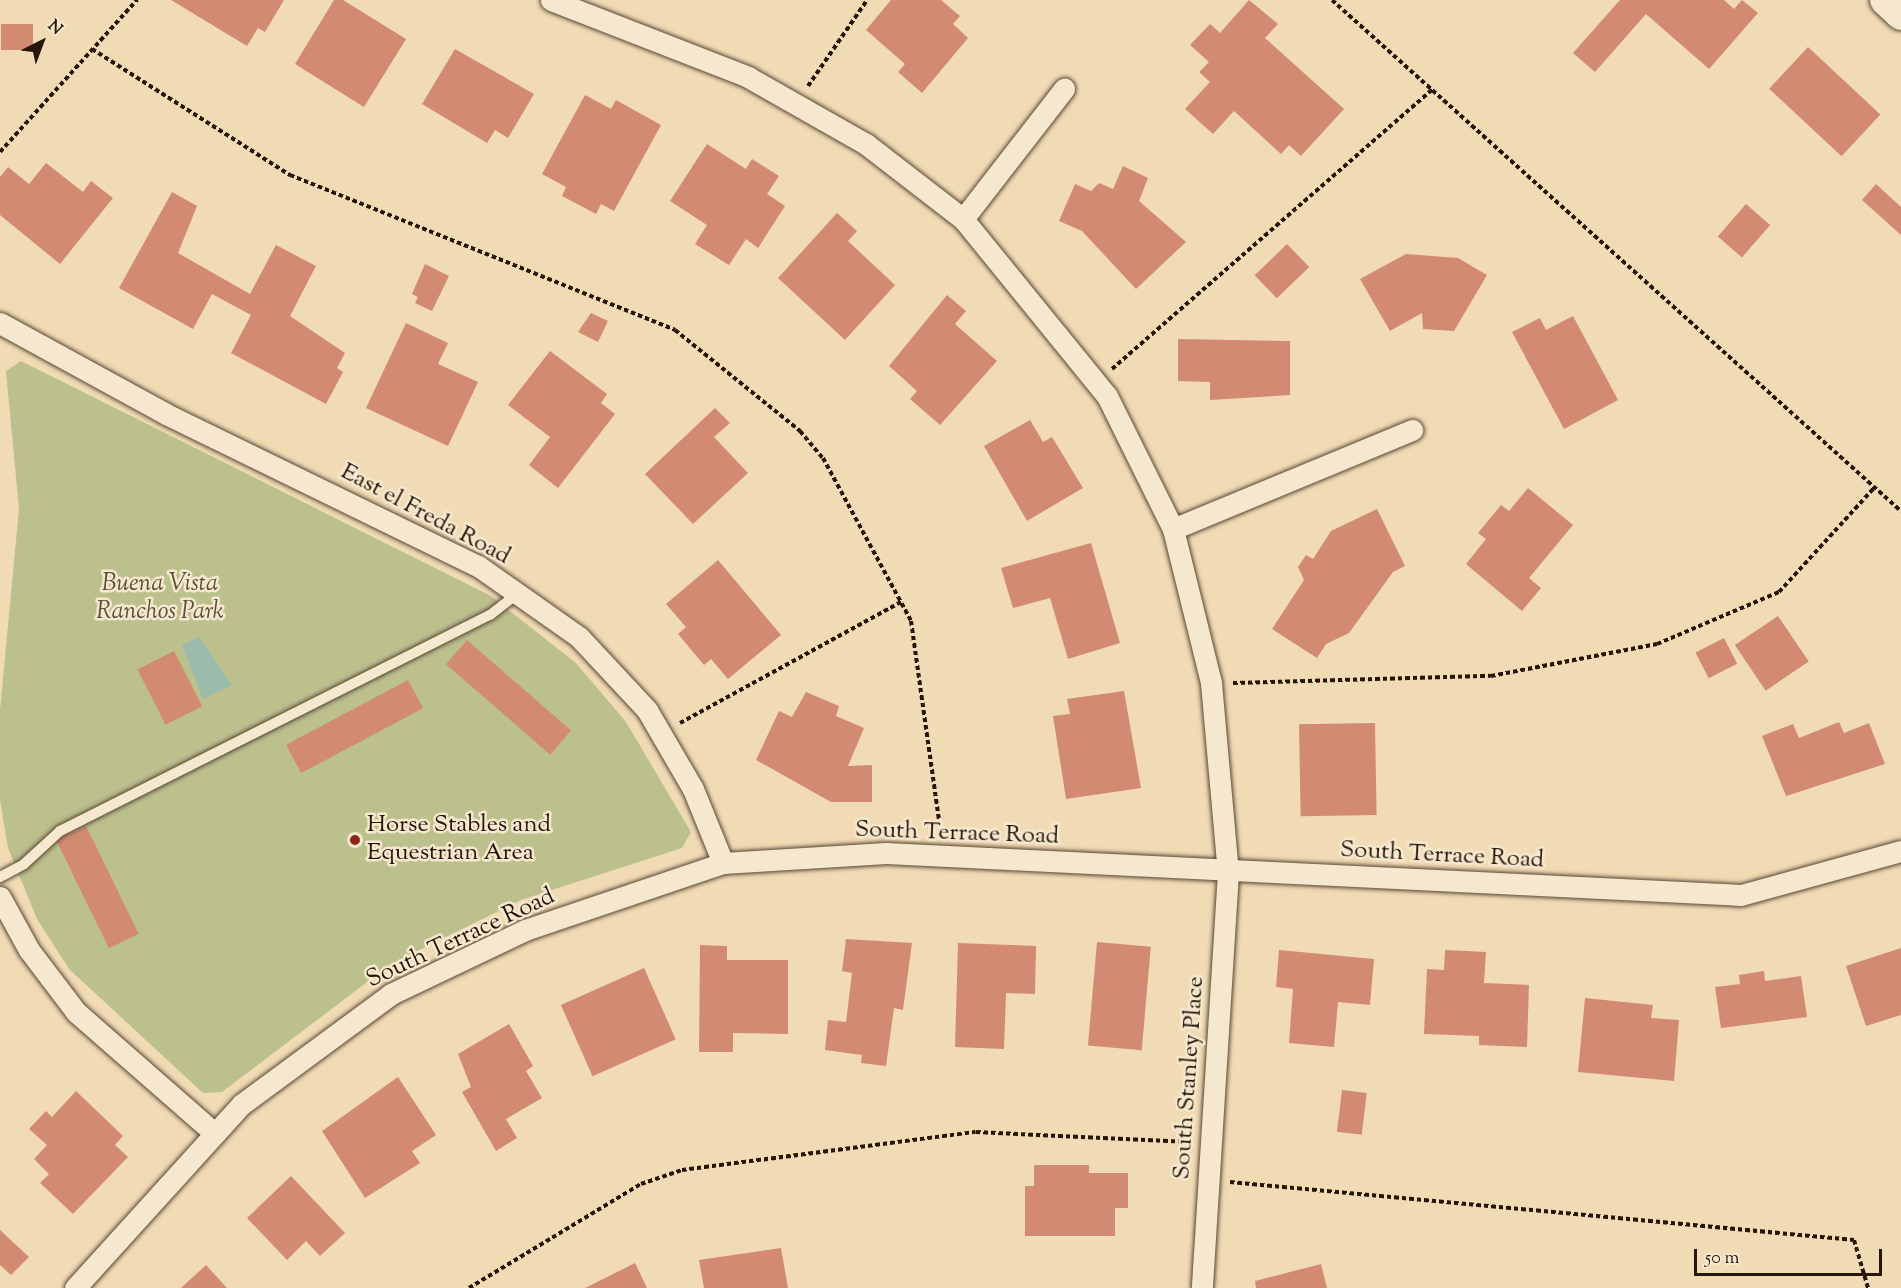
<!DOCTYPE html>
<html>
<head>
<meta charset="utf-8">
<style>
  body { margin:0 }
  #map { position:relative; width:1901px; height:1288px; overflow:hidden; background:#f1dbb5; font-family:"Sorts Mill Goudy",serif }
  div>[style] { position:absolute }
  [style*='--x'] { left:calc(var(--x)*1px); top:calc(var(--y)*1px); width:calc(var(--w)*1px); rotate:calc(var(--a)*1deg) }
  .green>* { inset:0; background:#bbc08d }
  .water>* { inset:0; background:#9bbbac }
  .building>* { inset:0; background:#d28a72; transform-origin:0 0 }
  .path>* { height:4px; margin-top:-2px; transform-origin:0; background:repeating-linear-gradient(90deg,#261509 0 4.5px,transparent 0 7.5px) }
  .roads { filter:drop-shadow(0 0 2px #594634) drop-shadow(0 0 2px #594634) }
  .lane>* { height:10px; margin:-5px; padding:0 5px; transform-origin:5px; border-radius:5px; background:#f6e8cf }
  .street>* { height:21px; margin:-10.5px; padding:0 10.5px; transform-origin:10.5px; border-radius:10.5px; background:#f6e8cf }
  .secondary>* { height:30px; margin:-15px; padding:0 15px; transform-origin:15px; border-radius:15px; background:#f6e8cf }
  .dots>* { width:16px; height:16px; translate:-50% -50%; box-sizing:border-box; border:3px solid #f6e8cf; border-radius:50% }
  span { translate:-50% -50%; white-space:nowrap; text-align:center; line-height:1.15; -webkit-text-stroke:5px #f6e8cf; paint-order:stroke }
  .street-label { font-size:24px; color:#261509 }
  .park-label { font-size:24px; color:#5a5137; font-style:italic }
  .poi-label { font-size:24px; color:#261509 }
  .left { translate:0 -50%; text-align:left }
  .north { position:absolute; left:12px; top:12px; width:60px; height:60px; -webkit-text-stroke:4px #f6e8cf; paint-order:stroke; rotate:42deg; font-size:16px; font-weight:700; line-height:24px; text-align:center; color:#261509 }
  .north::after { content:''; display:block; margin:auto; width:21px; height:27px; background:#261509; clip-path:polygon(50% 0,100% 100%,50% 72%,0 100%) }
  .scale { position:absolute; left:1694px; top:1249px; width:188px; height:27px; box-sizing:border-box; border:3px solid #261509; border-top:0; padding-left:8px; font-size:18px; line-height:21px; white-space:nowrap; color:#261509; -webkit-text-stroke:4px #f6e8cf; paint-order:stroke }
</style>
</head>
<body>
<div id="map">
  <div class="green">
    <div style="clip-path:polygon(21px 361px,491px 596px,576px 663px,626px 722px,691px 832px,682px 848px,521px 900px,391px 964px,222px 1092px,203px 1093px,69px 969px,37px 919px,8px 848px,0 800px,0 710px,19px 509px,6px 371px)"></div>
  </div>
  <div class="water">
    <div style="clip-path:polygon(199px 637px,232px 685px,203px 699px,182px 645px)"></div>
  </div>
  <div class="building">
    <div style="clip-path:polygon(171px 0,284px 0,265px 32px,258px 28px,247px 46px)"></div>
    <div style="clip-path:polygon(334px 0,343px 0,406px 39px,364px 107px,295px 64px)"></div>
    <div style="clip-path:polygon(891px 0,941px 0,960px 16px,953px 24px,968px 38px,922px 93px,898px 72px,905px 64px,866px 30px)"></div>
    <div style="clip-path:polygon(1249px 0,1278px 24px,1265px 38px,1344px 109px,1301px 156px,1289px 145px,1281px 154px,1234px 111px,1213px 134px,1185px 109px,1210px 82px,1199px 72px,1209px 62px,1190px 45px,1210px 24px,1220px 33px)"></div>
    <div style="clip-path:polygon(1620px 0,1724px 0,1734px 9px,1742px 0,1758px 13px,1709px 69px,1646px 14px,1595px 72px,1573px 53px)"></div>
    <div style="left:1px;top:24px;width:32px;height:26px"></div>
    <div style="left:1808px;top:47px;width:99px;height:57px;rotate:43deg"></div>
    <div style="clip-path:polygon(455px 49px,534px 94px,508px 138px,495px 130px,487px 143px,422px 104px)"></div>
    <div style="clip-path:polygon(585px 95px,611px 109px,616px 100px,661px 125px,614px 211px,601px 204px,596px 214px,562px 196px,566px 187px,542px 174px)"></div>
    <div style="clip-path:polygon(707px 144px,746px 169px,752px 159px,779px 176px,767px 194px,785px 206px,758px 248px,746px 239px,729px 265px,695px 244px,707px 225px,670px 201px)"></div>
    <div style="clip-path:polygon(46px 163px,83px 192px,91px 181px,113px 198px,60px 264px,0 215px,0 177px,8px 167px,29px 184px)"></div>
    <div style="clip-path:polygon(1123px 166px,1148px 178px,1139px 201px,1186px 242px,1136px 289px,1082px 231px,1059px 221px,1075px 184px,1091px 191px,1099px 183px,1113px 189px)"></div>
    <div style="clip-path:polygon(1876px 184px,1901px 207px,1901px 235px,1862px 200px)"></div>
    <div style="clip-path:polygon(172px 192px,197px 206px,178px 253px,250px 294px,276px 245px,316px 266px,290px 316px,345px 353px,337px 368px,343px 372px,326px 404px,231px 353px,251px 315px,212px 294px,193px 329px,119px 288px)"></div>
    <div style="left:1746px;top:204px;width:32px;height:43px;rotate:41deg"></div>
    <div style="clip-path:polygon(837px 213px,857px 231px,848px 241px,895px 285px,845px 340px,778px 278px)"></div>
    <div style="left:1287px;top:244px;width:32px;height:45px;rotate:46deg"></div>
    <div style="clip-path:polygon(1406px 254px,1458px 258px,1487px 275px,1454px 331px,1423px 329px,1422px 313px,1390px 331px,1360px 279px)"></div>
    <div style="clip-path:polygon(425px 264px,449px 276px,432px 311px,415px 303px,418px 297px,412px 294px)"></div>
    <div style="clip-path:polygon(947px 295px,966px 311px,955px 324px,997px 361px,940px 425px,910px 399px,917px 391px,889px 366px)"></div>
    <div style="clip-path:polygon(591px 313px,608px 321px,598px 342px,578px 332px)"></div>
    <div style="clip-path:polygon(1573px 316px,1618px 400px,1564px 429px,1512px 332px,1540px 318px,1546px 330px)"></div>
    <div style="clip-path:polygon(406px 323px,448px 343px,438px 364px,478px 382px,448px 446px,366px 408px)"></div>
    <div style="clip-path:polygon(1178px 339px,1290px 341px,1290px 395px,1210px 400px,1210px 382px,1178px 381px)"></div>
    <div style="clip-path:polygon(550px 351px,607px 394px,601px 403px,615px 414px,558px 488px,529px 465px,550px 437px,508px 405px)"></div>
    <div style="clip-path:polygon(715px 408px,730px 423px,714px 437px,748px 473px,693px 524px,645px 474px)"></div>
    <div style="clip-path:polygon(1030px 420px,1043px 442px,1052px 437px,1083px 488px,1027px 521px,984px 446px)"></div>
    <div style="clip-path:polygon(1528px 488px,1573px 525px,1529px 578px,1541px 588px,1522px 611px,1466px 564px,1486px 539px,1478px 533px,1501px 505px,1509px 511px)"></div>
    <div style="clip-path:polygon(1377px 509px,1405px 566px,1393px 572px,1349px 633px,1326px 644px,1317px 658px,1272px 629px,1304px 580px,1298px 567px,1306px 555px,1313px 559px,1331px 531px)"></div>
    <div style="clip-path:polygon(1091px 543px,1120px 643px,1068px 659px,1050px 598px,1013px 608px,1001px 568px)"></div>
    <div style="clip-path:polygon(718px 560px,781px 635px,728px 679px,711px 659px,704px 665px,678px 634px,686px 627px,666px 604px)"></div>
    <div style="left:1778px;top:616px;width:55px;height:52px;rotate:56deg"></div>
    <div style="left:1724px;top:638px;width:29px;height:32px;rotate:63deg"></div>
    <div style="left:467px;top:640px;width:138px;height:32px;rotate:41deg"></div>
    <div style="left:174px;top:651px;width:62px;height:41px;rotate:63deg"></div>
    <div style="left:408px;top:680px;width:32px;height:138px;rotate:62deg"></div>
    <div style="clip-path:polygon(1124px 691px,1141px 788px,1066px 799px,1053px 716px,1070px 714px,1067px 699px)"></div>
    <div style="clip-path:polygon(806px 692px,839px 706px,836px 716px,864px 728px,848px 766px,872px 765px,872px 802px,831px 802px,756px 760px,779px 711px,792px 717px)"></div>
    <div style="clip-path:polygon(1839px 722px,1844px 733px,1869px 723px,1885px 764px,1786px 796px,1762px 736px,1793px 724px,1799px 738px)"></div>
    <div style="left:1375px;top:723px;width:92px;height:76px;rotate:89deg"></div>
    <div style="left:86px;top:826px;width:120px;height:33px;rotate:64deg"></div>
    <div style="clip-path:polygon(846px 939px,912px 943px,903px 1010px,894px 1008px,886px 1066px,861px 1063px,862px 1055px,825px 1050px,828px 1020px,846px 1022px,852px 973px,842px 971px)"></div>
    <div style="left:1097px;top:942px;width:54px;height:104px;rotate:5deg"></div>
    <div style="clip-path:polygon(958px 943px,1036px 946px,1035px 994px,1006px 993px,1004px 1049px,955px 1047px)"></div>
    <div style="clip-path:polygon(700px 945px,727px 946px,727px 960px,788px 960px,788px 1034px,733px 1033px,733px 1052px,699px 1052px)"></div>
    <div style="clip-path:polygon(1901px 948px,1901px 1015px,1866px 1026px,1846px 966px)"></div>
    <div style="clip-path:polygon(1279px 950px,1374px 959px,1370px 1005px,1338px 1002px,1334px 1047px,1289px 1043px,1293px 989px,1276px 987px)"></div>
    <div style="clip-path:polygon(1445px 950px,1486px 952px,1484px 983px,1529px 985px,1527px 1047px,1479px 1045px,1479px 1036px,1424px 1034px,1427px 969px,1444px 970px)"></div>
    <div style="left:644px;top:968px;width:78px;height:91px;rotate:66deg"></div>
    <div style="clip-path:polygon(1764px 971px,1765px 981px,1801px 976px,1807px 1017px,1721px 1028px,1715px 987px,1740px 984px,1739px 975px)"></div>
    <div style="clip-path:polygon(1585px 998px,1653px 1005px,1651px 1018px,1679px 1020px,1674px 1081px,1578px 1072px)"></div>
    <div style="clip-path:polygon(509px 1024px,533px 1066px,526px 1071px,542px 1098px,506px 1119px,517px 1138px,496px 1151px,462px 1092px,471px 1087px,458px 1054px)"></div>
    <div style="clip-path:polygon(398px 1077px,436px 1135px,412px 1151px,420px 1163px,365px 1198px,322px 1131px)"></div>
    <div style="left:1342px;top:1090px;width:25px;height:42px;rotate:7deg"></div>
    <div style="clip-path:polygon(76px 1091px,123px 1136px,115px 1145px,128px 1157px,73px 1214px,40px 1183px,49px 1174px,34px 1159px,47px 1145px,29px 1129px,46px 1111px,52px 1117px)"></div>
    <div style="clip-path:polygon(1034px 1165px,1089px 1165px,1089px 1173px,1128px 1173px,1128px 1208px,1115px 1208px,1115px 1236px,1025px 1236px,1025px 1186px,1034px 1186px)"></div>
    <div style="clip-path:polygon(291px 1176px,345px 1233px,320px 1256px,306px 1241px,287px 1260px,247px 1218px)"></div>
    <div style="clip-path:polygon(0 1230px,29px 1257px,11px 1275px,0 1265px)"></div>
    <div style="clip-path:polygon(781px 1248px,788px 1288px,704px 1288px,699px 1260px)"></div>
    <div style="clip-path:polygon(635px 1263px,647px 1288px,585px 1288px)"></div>
    <div style="clip-path:polygon(1321px 1264px,1327px 1288px,1256px 1288px,1255px 1281px)"></div>
    <div style="clip-path:polygon(206px 1265px,227px 1288px,181px 1288px)"></div>
  </div>
  <div class="path">
    <div style="--x:1332;--y:0;--w:765;--a:41.93"></div>
    <div style="--x:92;--y:49;--w:235;--a:32.5"></div>
    <div style="--x:290;--y:175;--w:415;--a:21.9"></div>
    <div style="--x:675;--y:330;--w:161;--a:38.9"></div>
    <div style="--x:800;--y:431;--w:35;--a:50"></div>
    <div style="--x:823;--y:458;--w:185;--a:61.6"></div>
    <div style="--x:911;--y:621;--w:216;--a:82"></div>
    <div style="--x:808;--y:86;--w:104;--a:-55.5"></div>
    <div style="--x:0;--y:152;--w:205;--a:-48"></div>
    <div style="--x:1112;--y:369;--w:425;--a:-41.1"></div>
    <div style="--x:1233;--y:683;--w:258;--a:-1.6"></div>
    <div style="--x:1491;--y:676;--w:169;--a:-10.9"></div>
    <div style="--x:1657;--y:644;--w:133;--a:-23.1"></div>
    <div style="--x:1779;--y:592;--w:142;--a:-47.6"></div>
    <div style="--x:680;--y:723;--w:254;--a:-28.7"></div>
    <div style="--x:1230;--y:1182;--w:627;--a:5.31"></div>
    <div style="--x:1854;--y:1240;--w:50;--a:73.7"></div>
    <div style="--x:469;--y:1288;--w:201;--a:-31.2"></div>
    <div style="--x:641;--y:1184;--w:43;--a:-18.9"></div>
    <div style="--x:682;--y:1170;--w:296;--a:-7.4"></div>
    <div style="--x:976;--y:1132;--w:214;--a:2.7"></div>
  </div>
  <div class="roads">
    <div class="lane">
      <div style="--x:0;--y:877;--w:27;--a:-28"></div>
      <div style="--x:24;--y:864;--w:49;--a:-42.5"></div>
      <div style="--x:60;--y:831;--w:481;--a:-26.7"></div>
      <div style="--x:490;--y:615;--w:34;--a:-38"></div>
    </div>
    <div class="street">
      <div style="--x:551;--y:0;--w:212;--a:21.3"></div>
      <div style="--x:748;--y:77;--w:136;--a:29.6"></div>
      <div style="--x:866;--y:144;--w:123;--a:37.7"></div>
      <div style="--x:963;--y:219;--w:228;--a:50.9"></div>
      <div style="--x:1107;--y:396;--w:148;--a:63.6"></div>
      <div style="--x:1173;--y:529;--w:159;--a:76.1"></div>
      <div style="--x:1211;--y:683;--w:190;--a:84.9"></div>
      <div style="--x:1228;--y:872;--w:417;--a:93.6"></div>
      <div style="--x:963;--y:219;--w:165;--a:-52.2"></div>
      <div style="--x:0;--y:323;--w:189;--a:28.7"></div>
      <div style="--x:166;--y:414;--w:347;--a:26"></div>
      <div style="--x:478;--y:566;--w:123;--a:35.1"></div>
      <div style="--x:579;--y:637;--w:100;--a:47"></div>
      <div style="--x:647;--y:710;--w:91;--a:59.8"></div>
      <div style="--x:693;--y:789;--w:80;--a:67.9"></div>
      <div style="--x:1173;--y:529;--w:259;--a:-22.5"></div>
      <div style="--x:0;--y:897;--w:60;--a:61.3"></div>
      <div style="--x:29;--y:950;--w:78;--a:52.8"></div>
      <div style="--x:76;--y:1012;--w:184;--a:41.2"></div>
      <div style="--x:75;--y:1288;--w:248;--a:-47.8"></div>
      <div style="--x:242;--y:1104;--w:185;--a:-36.4"></div>
      <div style="--x:391;--y:994;--w:148;--a:-25.5"></div>
      <div style="--x:525;--y:930;--w:209;--a:-18.7"></div>
      <div style="--x:723;--y:863;--w:163;--a:-3.5"></div>
      <div style="--x:886;--y:853;--w:856;--a:2.81"></div>
      <div style="--x:1741;--y:895;--w:166;--a:-15.4"></div>
    </div>
    <div class="secondary">
      <div style="--x:1885;--y:0;--w:22;--a:43"></div>
    </div>
  </div>
  <div class="dots">
    <div style="left:355px;top:840px;background:#8f2418"></div>
  </div>
  <div class="street-label">
    <span style="left:425px;top:515px;rotate:28deg">East el Freda Road</span>
    <span style="left:957px;top:834px;rotate:2deg">South Terrace Road</span>
    <span style="left:1442px;top:856px;rotate:3deg">South Terrace Road</span>
    <span style="left:461px;top:939px;rotate:-25deg">South Terrace Road</span>
    <span style="left:1190px;top:1078px;rotate:-86deg">South Stanley Place</span>
  </div>
  <div class="park-label">
    <span style="left:160px;top:599px">Buena Vista<br>Ranchos Park</span>
  </div>
  <div class="poi-label">
    <span class="left" style="left:367px;top:840px">Horse Stables and<br>Equestrian Area</span>
  </div>
  <div class="north">N</div>
  <div class="scale">50 m</div>
</div>
</body>
</html>
